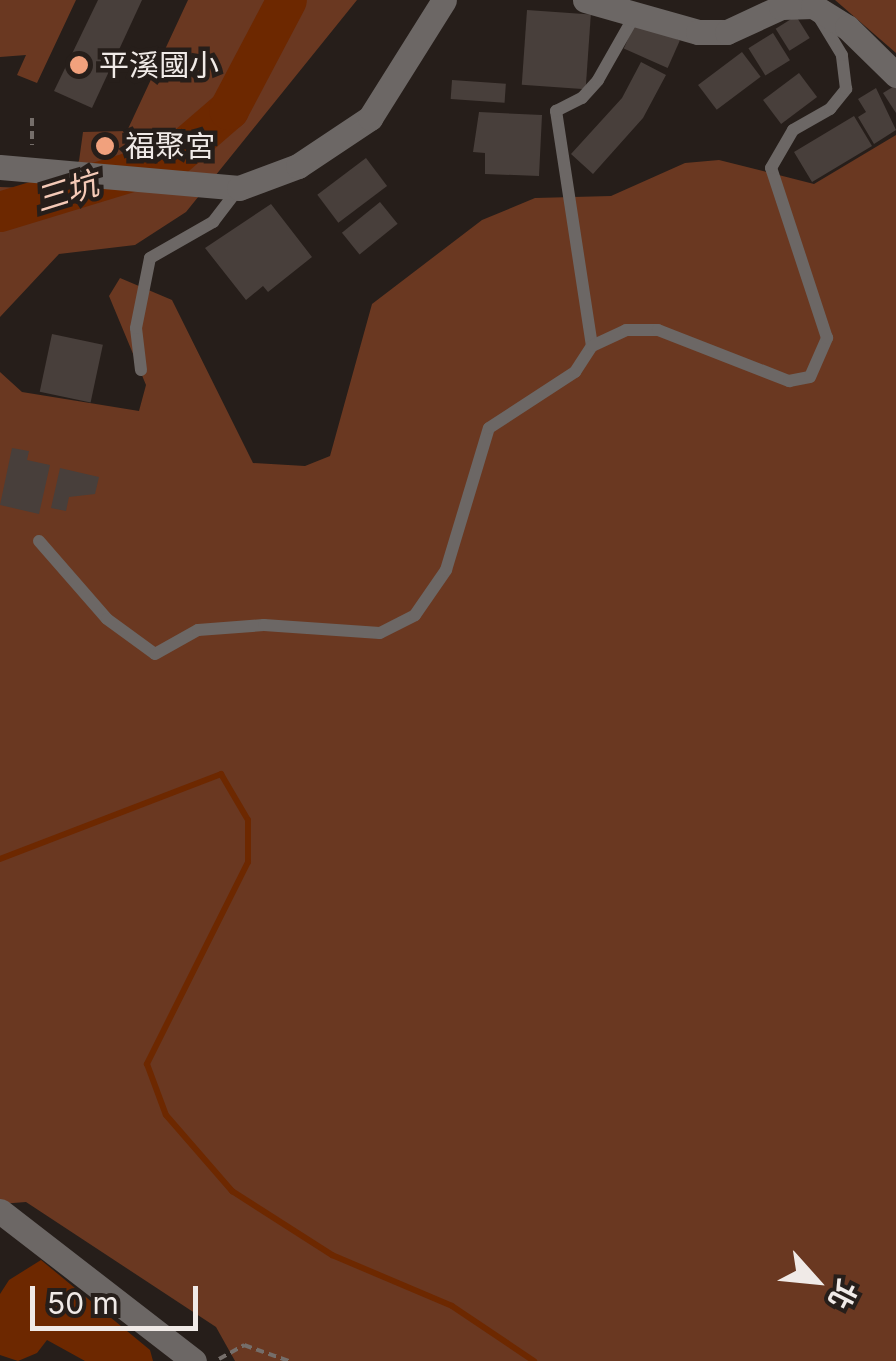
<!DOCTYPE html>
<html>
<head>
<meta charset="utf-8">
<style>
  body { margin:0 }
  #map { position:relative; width:896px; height:1361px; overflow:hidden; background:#261e1a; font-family:Inter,"Noto Sans TC",sans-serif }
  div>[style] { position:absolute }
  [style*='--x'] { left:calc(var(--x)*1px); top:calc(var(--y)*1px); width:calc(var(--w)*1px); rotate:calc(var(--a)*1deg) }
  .green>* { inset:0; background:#6a3821 }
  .water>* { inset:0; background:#6d2800 }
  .stream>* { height:6px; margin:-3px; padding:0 3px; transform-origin:3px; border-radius:3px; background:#6d2800 }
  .river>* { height:40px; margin:-20px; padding:0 20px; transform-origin:20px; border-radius:20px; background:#6d2800 }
  .building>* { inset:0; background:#483f3b; transform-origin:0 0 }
  .path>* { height:4px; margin-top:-2px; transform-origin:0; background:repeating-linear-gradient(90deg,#756e6a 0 8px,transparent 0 13px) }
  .service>* { height:12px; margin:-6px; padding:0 6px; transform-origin:6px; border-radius:6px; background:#6c6765 }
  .minor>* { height:25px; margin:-12.5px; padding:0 12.5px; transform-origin:12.5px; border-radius:12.5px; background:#6c6765 }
  .dots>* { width:28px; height:28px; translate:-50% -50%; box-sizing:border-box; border:5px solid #261e1a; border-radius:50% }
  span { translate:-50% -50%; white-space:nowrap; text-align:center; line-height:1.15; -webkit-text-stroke:9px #261e1a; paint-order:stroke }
  .poi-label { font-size:30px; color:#f0eae7 }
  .left { translate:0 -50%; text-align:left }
  .water-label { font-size:32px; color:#f5cab7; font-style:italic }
  .north { position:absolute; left:766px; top:1231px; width:100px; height:100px; -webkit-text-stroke:8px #261e1a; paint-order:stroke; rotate:117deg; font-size:28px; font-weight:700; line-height:40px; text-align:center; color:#f0eae7 }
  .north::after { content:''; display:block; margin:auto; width:35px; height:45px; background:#f0eae7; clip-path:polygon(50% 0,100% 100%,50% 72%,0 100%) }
  .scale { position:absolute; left:30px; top:1286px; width:168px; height:45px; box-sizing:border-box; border:5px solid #f0eae7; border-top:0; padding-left:12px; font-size:30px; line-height:35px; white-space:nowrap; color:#f0eae7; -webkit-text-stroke:8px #261e1a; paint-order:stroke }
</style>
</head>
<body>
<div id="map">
  <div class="green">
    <div style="clip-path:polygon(0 0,76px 0,37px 83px,17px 75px,26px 55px,0 57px)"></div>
    <div style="clip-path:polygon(188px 0,357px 0,186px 212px,135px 245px,59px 254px,0 317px,0 187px,54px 189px,79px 161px,83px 132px,127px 131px)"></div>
    <div style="clip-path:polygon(835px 0,896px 0,896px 53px)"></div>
    <div style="clip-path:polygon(896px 135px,896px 1361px,235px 1361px,216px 1327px,26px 1202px,0 1204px,0 372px,22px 392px,139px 411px,146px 385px,109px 296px,120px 278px,172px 300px,253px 463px,305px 466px,330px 456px,372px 304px,482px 220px,535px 198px,611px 196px,685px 163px,719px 160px,814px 184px)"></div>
  </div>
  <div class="water">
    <div style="clip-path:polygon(41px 1260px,150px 1350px,153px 1361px,85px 1361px,47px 1340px,37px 1353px,18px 1361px,0 1355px,0 1294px,9px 1280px)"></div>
  </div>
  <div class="stream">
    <div style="--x:0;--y:859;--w:237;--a:-21"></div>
    <div style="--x:221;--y:774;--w:53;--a:59.6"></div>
    <div style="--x:248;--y:820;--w:42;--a:90"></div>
    <div style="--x:248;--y:862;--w:226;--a:116.6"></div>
    <div style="--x:147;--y:1064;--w:54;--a:69.6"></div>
    <div style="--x:166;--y:1115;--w:101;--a:49"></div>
    <div style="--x:232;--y:1191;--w:119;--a:32.6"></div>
    <div style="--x:332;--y:1255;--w:130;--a:23"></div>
    <div style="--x:452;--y:1306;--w:99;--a:33.9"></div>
  </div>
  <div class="river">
    <div style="--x:0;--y:212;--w:179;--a:-16.9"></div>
    <div style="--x:171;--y:160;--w:77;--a:-40.8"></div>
    <div style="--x:229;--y:110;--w:124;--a:-62.2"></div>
  </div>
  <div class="building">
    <div style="clip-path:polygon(98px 0,142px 0,92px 108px,54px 91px)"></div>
    <div style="left:527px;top:10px;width:64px;height:75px;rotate:4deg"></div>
    <div style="left:796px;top:16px;width:26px;height:24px;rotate:58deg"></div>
    <div style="left:636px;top:21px;width:48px;height:30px;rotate:24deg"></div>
    <div style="left:773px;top:33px;width:32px;height:29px;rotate:58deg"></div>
    <div style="left:742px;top:52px;width:31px;height:55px;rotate:53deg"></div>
    <div style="clip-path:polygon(641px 62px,666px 75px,643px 118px,593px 174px,571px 154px,622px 98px)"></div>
    <div style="left:799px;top:73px;width:30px;height:45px;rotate:53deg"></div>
    <div style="left:452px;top:80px;width:54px;height:19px;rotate:4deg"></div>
    <div style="clip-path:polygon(896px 85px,896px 113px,883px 93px)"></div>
    <div style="clip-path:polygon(876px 88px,896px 130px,874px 144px,858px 117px,866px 112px,858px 99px)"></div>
    <div style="clip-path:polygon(479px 112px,542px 115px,539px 176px,485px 174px,485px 153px,473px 152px)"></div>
    <div style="left:854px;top:116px;width:35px;height:70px;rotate:59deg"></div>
    <div style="left:366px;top:158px;width:35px;height:61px;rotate:53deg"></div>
    <div style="left:380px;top:202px;width:28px;height:49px;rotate:51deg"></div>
    <div style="clip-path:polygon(271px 204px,312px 257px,268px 292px,263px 286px,246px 300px,205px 248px)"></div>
    <div style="left:52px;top:334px;width:52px;height:59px;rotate:12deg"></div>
    <div style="clip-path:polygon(12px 448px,29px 451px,27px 460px,50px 465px,39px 514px,0 505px)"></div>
    <div style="clip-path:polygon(60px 468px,99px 477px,95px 494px,69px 497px,66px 511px,51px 508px)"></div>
  </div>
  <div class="path">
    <div style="--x:32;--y:118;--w:27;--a:90"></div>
    <div style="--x:219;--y:1359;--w:29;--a:-29"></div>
    <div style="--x:244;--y:1345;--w:48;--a:19.6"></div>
  </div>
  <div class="service">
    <div style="--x:592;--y:346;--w:238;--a:-98.7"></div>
    <div style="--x:556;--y:111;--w:29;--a:-27"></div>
    <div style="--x:582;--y:98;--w:24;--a:-48"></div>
    <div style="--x:598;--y:80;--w:77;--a:-60.4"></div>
    <div style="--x:141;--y:370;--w:42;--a:-96.8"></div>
    <div style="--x:136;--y:328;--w:71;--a:-78.7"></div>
    <div style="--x:150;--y:258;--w:73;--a:-29.7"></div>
    <div style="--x:213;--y:222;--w:43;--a:-52.6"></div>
    <div style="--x:39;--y:541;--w:103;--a:48.9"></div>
    <div style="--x:107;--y:619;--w:59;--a:36.1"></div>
    <div style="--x:155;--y:654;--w:49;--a:-29.2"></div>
    <div style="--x:198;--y:630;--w:66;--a:-4.3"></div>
    <div style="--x:264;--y:625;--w:116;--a:3.9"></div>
    <div style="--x:380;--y:633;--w:39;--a:-27"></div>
    <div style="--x:415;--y:615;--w:55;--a:-55.4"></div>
    <div style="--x:446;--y:570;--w:148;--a:-73.2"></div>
    <div style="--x:489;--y:428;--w:103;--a:-33.1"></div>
    <div style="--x:575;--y:372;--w:31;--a:-57"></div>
    <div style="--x:592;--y:346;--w:38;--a:-25"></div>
    <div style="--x:626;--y:330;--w:32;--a:0"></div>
    <div style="--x:658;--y:330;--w:141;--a:21.3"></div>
    <div style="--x:789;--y:381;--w:21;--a:-11"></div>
    <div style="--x:810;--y:377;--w:43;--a:-66.4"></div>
    <div style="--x:827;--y:338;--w:179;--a:-108.2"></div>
    <div style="--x:771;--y:168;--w:44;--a:-59.9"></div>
    <div style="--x:793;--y:130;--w:43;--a:-29.6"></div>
    <div style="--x:830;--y:109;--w:26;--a:-51"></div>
    <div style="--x:846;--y:89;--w:34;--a:-97"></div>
    <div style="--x:842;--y:55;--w:44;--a:-121.2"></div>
  </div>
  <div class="minor">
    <div style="--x:585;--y:0;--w:117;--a:15.8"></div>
    <div style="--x:698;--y:32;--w:29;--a:0"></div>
    <div style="--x:727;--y:32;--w:60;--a:-24.8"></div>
    <div style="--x:781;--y:7;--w:32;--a:-2"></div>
    <div style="--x:813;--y:6;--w:40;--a:32"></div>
    <div style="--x:847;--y:27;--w:69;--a:44.4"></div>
    <div style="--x:0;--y:167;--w:240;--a:5"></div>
    <div style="--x:239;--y:188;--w:63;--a:-20.4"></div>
    <div style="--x:298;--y:166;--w:87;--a:-33.7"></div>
    <div style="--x:370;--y:118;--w:139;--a:-57.9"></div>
    <div style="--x:0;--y:1211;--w:245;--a:37.7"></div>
  </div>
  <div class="dots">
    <div style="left:79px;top:65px;background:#f1a17d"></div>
    <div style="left:105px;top:146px;background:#f1a17d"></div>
  </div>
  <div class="poi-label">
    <span class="left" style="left:99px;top:65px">平溪國小</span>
    <span class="left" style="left:125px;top:146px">福聚宮</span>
  </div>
  <div class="water-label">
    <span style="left:67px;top:192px;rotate:-17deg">三坑</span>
  </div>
  <div class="north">北</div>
  <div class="scale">50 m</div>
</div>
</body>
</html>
